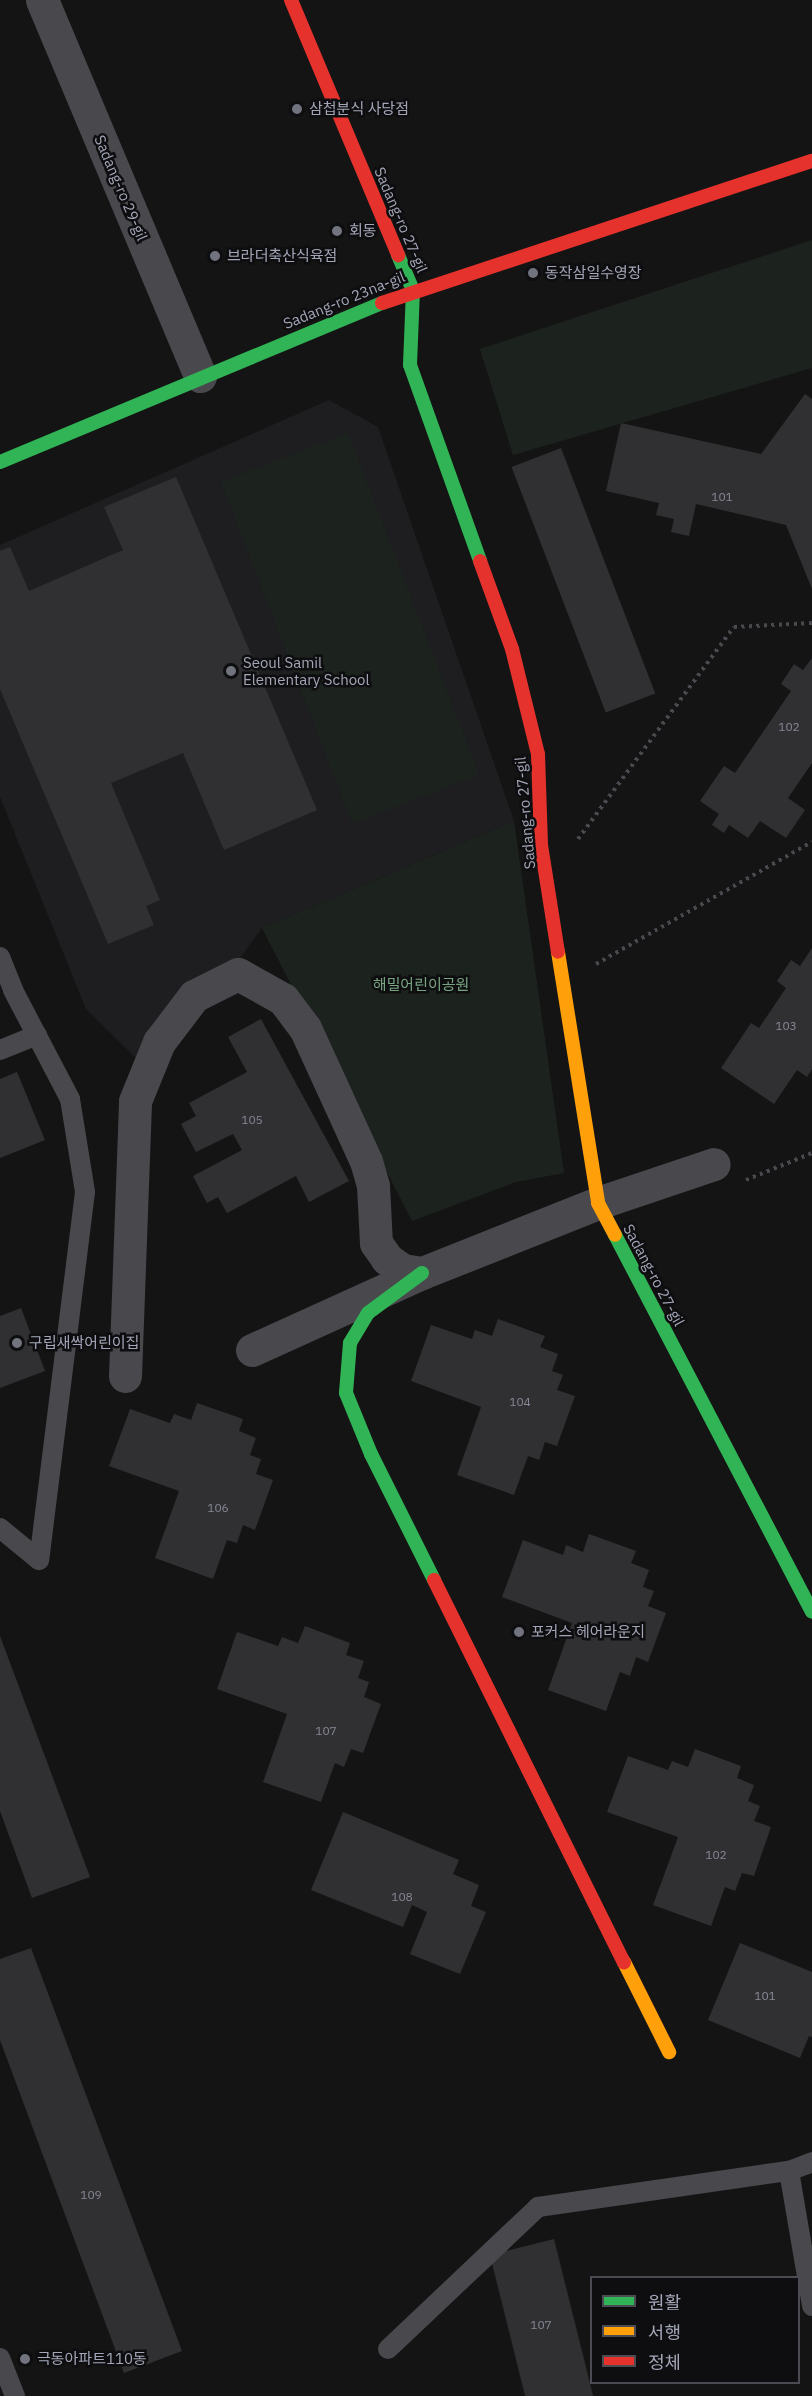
<!DOCTYPE html>
<html>
<head>
<meta charset="utf-8">
<style>
  body { margin:0 }
  #map { position:relative; width:812px; height:2396px; overflow:hidden; background:#141414; font-family:"IBM Plex Sans","Noto Sans KR",sans-serif }
  div>[style] { position:absolute }
  [style*='--x'] { left:calc(var(--x)*1px); top:calc(var(--y)*1px); width:calc(var(--w)*1px); rotate:calc(var(--a)*1deg) }
  .built>* { inset:0; background:#1e1e20 }
  .green>* { inset:0; background:#1c231e; transform-origin:0 0 }
  .building>* { inset:0; background:#303032; transform-origin:0 0 }
  .path>* { height:4px; margin-top:-2px; transform-origin:0; background:repeating-linear-gradient(90deg,#494a4f 0 3px,transparent 0 7.5px) }
  .lane>* { height:20px; margin:-10px; padding:0 10px; transform-origin:10px; border-radius:10px; background:#48484d }
  .street>* { height:33px; margin:-16.5px; padding:0 16.5px; transform-origin:16.5px; border-radius:16.5px; background:#48484d }
  .fast>* { height:14px; margin:-7px; padding:0 7px; transform-origin:7px; border-radius:7px; background:#30b455 }
  .slow>* { height:14px; margin:-7px; padding:0 7px; transform-origin:7px; border-radius:7px; background:#ff9f0a }
  .jam>* { height:14px; margin:-7px; padding:0 7px; transform-origin:7px; border-radius:7px; background:#e5322d }
  .dots>* { width:16px; height:16px; translate:-50% -50%; box-sizing:border-box; border:3px solid #0e0e10; border-radius:50% }
  span { translate:-50% -50%; white-space:nowrap; text-align:center; line-height:1.15; -webkit-text-stroke:5px #0e0e10; paint-order:stroke }
  .number-label { font-size:12px; color:#868896 }
  .number-label span { -webkit-text-stroke-width:0 }
  .poi-label { font-size:15px; color:#a3a6b7 }
  .left { translate:0 -50%; text-align:left }
  .street-label { font-size:15px; color:#a3a6b7 }
  .park-label { font-size:15px; color:#79a482 }
  .legend { position:absolute; left:590px; top:2276px; width:210px; height:108px; box-sizing:border-box; background:#0e0e10; border:2px solid #4a4b53; margin:0; padding:8px 10px; list-style:none; font-size:18px; color:#a3a6b7 }
  .legend li { display:flex; align-items:center; gap:12px; height:30px }
  .legend b { width:30px; border:2px solid #4a4b53 }
</style>
</head>
<body>
<div id="map">
  <div class="built">
    <div style="clip-path:polygon(329px 400px,378px 427px,514px 821px,262px 928px,154px 1076px,86px 1009px,0 797px,0 545px)"></div>
  </div>
  <div class="green">
    <div style="clip-path:polygon(812px 240px,812px 368px,513px 455px,480px 349px)"></div>
    <div style="left:348px;top:433px;width:366px;height:136px;rotate:69deg"></div>
    <div style="clip-path:polygon(514px 821px,564px 1173px,516px 1182px,412px 1221px,262px 928px)"></div>
  </div>
  <div class="building">
    <div style="clip-path:polygon(805px 394px,812px 399px,812px 589px,786px 525px,696px 504px,689px 536px,671px 532px,674px 519px,656px 515px,659px 503px,606px 491px,621px 423px,761px 454px)"></div>
    <div style="left:561px;top:448px;width:263px;height:53px;rotate:69deg"></div>
    <div style="clip-path:polygon(176px 477px,317px 810px,224px 850px,183px 753px,111px 783px,160px 900px,146px 906px,154px 925px,108px 944px,0 689px,0 551px,10px 547px,29px 591px,123px 550px,104px 507px)"></div>
    <div style="clip-path:polygon(812px 658px,812px 763px,788px 798px,805px 810px,786px 838px,760px 821px,748px 838px,729px 825px,724px 833px,712px 825px,719px 814px,700px 801px,724px 766px,735px 773px,791px 691px,781px 684px,794px 664px,803px 670px)"></div>
    <div style="clip-path:polygon(812px 948px,812px 1069px,807px 1077px,797px 1070px,774px 1104px,721px 1068px,751px 1023px,759px 1028px,786px 988px,777px 981px,791px 960px,800px 966px)"></div>
    <div style="clip-path:polygon(261px 1019px,349px 1181px,309px 1202px,296px 1176px,227px 1213px,218px 1197px,207px 1203px,193px 1176px,242px 1150px,233px 1134px,196px 1152px,181px 1124px,196px 1116px,189px 1103px,247px 1072px,228px 1037px)"></div>
    <div style="clip-path:polygon(17px 1072px,45px 1140px,0 1158px,0 1079px)"></div>
    <div style="clip-path:polygon(21px 1308px,45px 1371px,0 1388px,0 1316px)"></div>
    <div style="clip-path:polygon(498px 1319px,545px 1336px,540px 1347px,558px 1354px,552px 1371px,563px 1375px,557px 1390px,575px 1396px,557px 1446px,545px 1442px,539px 1460px,528px 1456px,514px 1495px,457px 1475px,481px 1407px,411px 1381px,431px 1325px,472px 1339px,475px 1330px,492px 1336px)"></div>
    <div style="clip-path:polygon(197px 1403px,243px 1419px,239px 1431px,256px 1438px,250px 1455px,261px 1459px,256px 1474px,273px 1480px,255px 1530px,243px 1525px,237px 1543px,227px 1540px,213px 1579px,155px 1558px,179px 1491px,109px 1466px,130px 1409px,170px 1423px,174px 1414px,191px 1420px)"></div>
    <div style="clip-path:polygon(589px 1534px,636px 1551px,631px 1563px,649px 1570px,643px 1587px,654px 1591px,648px 1606px,666px 1613px,648px 1662px,636px 1657px,630px 1676px,620px 1672px,606px 1711px,548px 1690px,572px 1623px,502px 1597px,523px 1540px,563px 1555px,566px 1545px,583px 1552px)"></div>
    <div style="clip-path:polygon(305px 1626px,350px 1643px,346px 1655px,364px 1661px,358px 1678px,369px 1682px,364px 1697px,381px 1704px,363px 1753px,351px 1749px,344px 1767px,335px 1763px,321px 1802px,263px 1782px,287px 1714px,217px 1689px,237px 1632px,278px 1646px,282px 1637px,298px 1643px)"></div>
    <div style="clip-path:polygon(0 1636px,90px 1877px,32px 1898px,0 1811px)"></div>
    <div style="clip-path:polygon(695px 1749px,741px 1766px,737px 1778px,754px 1785px,748px 1801px,760px 1806px,754px 1821px,771px 1827px,754px 1876px,742px 1873px,735px 1891px,725px 1887px,711px 1926px,653px 1905px,678px 1837px,607px 1812px,628px 1756px,668px 1770px,672px 1761px,688px 1767px)"></div>
    <div style="clip-path:polygon(343px 1812px,459px 1860px,453px 1874px,479px 1885px,471px 1906px,486px 1912px,460px 1974px,410px 1954px,427px 1912px,412px 1905px,403px 1927px,311px 1890px)"></div>
    <div style="clip-path:polygon(740px 1943px,812px 1972px,812px 2037px,809px 2036px,800px 2058px,708px 2020px)"></div>
    <div style="clip-path:polygon(31px 1948px,182px 2351px,124px 2373px,0 2040px,0 1959px)"></div>
    <div style="left:554px;top:2239px;width:162px;height:66px;rotate:76deg"></div>
  </div>
  <div class="path">
    <div style="--x:578;--y:839;--w:263;--a:-53.7"></div>
    <div style="--x:734;--y:627;--w:78;--a:-2.9"></div>
    <div style="--x:596;--y:964;--w:248;--a:-29.5"></div>
    <div style="--x:746;--y:1180;--w:71;--a:-22.2"></div>
  </div>
  <div class="lane">
    <div style="--x:0;--y:957;--w:35;--a:68"></div>
    <div style="--x:13;--y:990;--w:123;--a:62.4"></div>
    <div style="--x:70;--y:1099;--w:94;--a:80.8"></div>
    <div style="--x:85;--y:1192;--w:371;--a:97.1"></div>
    <div style="--x:0;--y:1050;--w:40;--a:-22"></div>
    <div style="--x:0;--y:1528;--w:50;--a:39.4"></div>
    <div style="--x:789;--y:2171;--w:25;--a:-21"></div>
    <div style="--x:388;--y:2349;--w:207;--a:-43.4"></div>
    <div style="--x:538;--y:2207;--w:254;--a:-8.2"></div>
    <div style="--x:789;--y:2171;--w:137;--a:80.3"></div>
    <div style="--x:0;--y:2358;--w:41;--a:68.5"></div>
  </div>
  <div class="street">
    <div style="--x:42;--y:0;--w:408;--a:67.2"></div>
    <div style="--x:252;--y:1350;--w:187;--a:-24.4"></div>
    <div style="--x:422;--y:1273;--w:189;--a:-21.7"></div>
    <div style="--x:598;--y:1203;--w:122;--a:-18.6"></div>
    <div style="--x:125;--y:1376;--w:275;--a:-87.9"></div>
    <div style="--x:135;--y:1101;--w:64;--a:-67.9"></div>
    <div style="--x:159;--y:1042;--w:58;--a:-52.7"></div>
    <div style="--x:194;--y:996;--w:49;--a:-26.6"></div>
    <div style="--x:238;--y:974;--w:51;--a:29.1"></div>
    <div style="--x:283;--y:999;--w:36;--a:53"></div>
    <div style="--x:305;--y:1028;--w:146;--a:65.4"></div>
    <div style="--x:366;--y:1161;--w:26;--a:74"></div>
    <div style="--x:373;--y:1186;--w:57;--a:87"></div>
    <div style="--x:376;--y:1243;--w:19;--a:55"></div>
    <div style="--x:387;--y:1259;--w:19;--a:35"></div>
    <div style="--x:403;--y:1270;--w:19;--a:9"></div>
  </div>
  <div class="fast">
    <div style="--x:398;--y:255;--w:38;--a:67"></div>
    <div style="--x:413;--y:290;--w:75;--a:92.3"></div>
    <div style="--x:410;--y:365;--w:208;--a:70.3"></div>
    <div style="--x:0;--y:462;--w:414;--a:-22.6"></div>
    <div style="--x:615;--y:1235;--w:425;--a:62.4"></div>
    <div style="--x:422;--y:1273;--w:67;--a:143.5"></div>
    <div style="--x:368;--y:1313;--w:35;--a:121"></div>
    <div style="--x:350;--y:1343;--w:50;--a:94.6"></div>
    <div style="--x:346;--y:1393;--w:66;--a:67.7"></div>
    <div style="--x:371;--y:1454;--w:141;--a:63.4"></div>
  </div>
  <div class="slow">
    <div style="--x:558;--y:952;--w:254;--a:80.9"></div>
    <div style="--x:598;--y:1203;--w:36;--a:62"></div>
    <div style="--x:624;--y:1962;--w:101;--a:63.4"></div>
  </div>
  <div class="jam">
    <div style="--x:291;--y:0;--w:277;--a:67.2"></div>
    <div style="--x:382;--y:303;--w:453;--a:-18.3"></div>
    <div style="--x:480;--y:561;--w:94;--a:70"></div>
    <div style="--x:512;--y:649;--w:108;--a:76.1"></div>
    <div style="--x:538;--y:754;--w:91;--a:88.1"></div>
    <div style="--x:541;--y:845;--w:108;--a:81"></div>
    <div style="--x:434;--y:1580;--w:427;--a:63.6"></div>
  </div>
  <div class="dots">
    <div style="left:297px;top:109px;background:#71737e"></div>
    <div style="left:337px;top:231px;background:#71737e"></div>
    <div style="left:215px;top:256px;background:#71737e"></div>
    <div style="left:533px;top:273px;background:#71737e"></div>
    <div style="left:231px;top:671px;background:#71737e"></div>
    <div style="left:17px;top:1343px;background:#71737e"></div>
    <div style="left:519px;top:1632px;background:#71737e"></div>
    <div style="left:25px;top:2359px;background:#71737e"></div>
  </div>
  <div class="number-label">
    <span style="left:722px;top:497px">101</span>
    <span style="left:789px;top:727px">102</span>
    <span style="left:786px;top:1026px">103</span>
    <span style="left:252px;top:1120px">105</span>
    <span style="left:520px;top:1402px">104</span>
    <span style="left:218px;top:1508px">106</span>
    <span style="left:326px;top:1731px">107</span>
    <span style="left:716px;top:1855px">102</span>
    <span style="left:402px;top:1897px">108</span>
    <span style="left:765px;top:1996px">101</span>
    <span style="left:91px;top:2195px">109</span>
    <span style="left:541px;top:2325px">107</span>
  </div>
  <div class="poi-label">
    <span class="left" style="left:309px;top:109px">삼첩분식 사당점</span>
    <span class="left" style="left:349px;top:231px">회동</span>
    <span class="left" style="left:227px;top:256px">브라더축산식육점</span>
    <span class="left" style="left:545px;top:273px">동작삼일수영장</span>
    <span class="left" style="left:243px;top:671px">Seoul Samil<br>Elementary School</span>
    <span class="left" style="left:29px;top:1343px">구립새싹어린이집</span>
    <span class="left" style="left:531px;top:1632px">포커스 헤어라운지</span>
    <span class="left" style="left:37px;top:2359px">극동아파트110동</span>
  </div>
  <div class="street-label">
    <span style="left:121px;top:188px;rotate:67deg">Sadang-ro 29-gil</span>
    <span style="left:401px;top:220px;rotate:67deg">Sadang-ro 27-gil</span>
    <span style="left:344px;top:300px;rotate:-22deg">Sadang-ro 23na-gil</span>
    <span style="left:525px;top:813px;rotate:-95deg">Sadang-ro 27-gil</span>
    <span style="left:654px;top:1275px;rotate:62deg">Sadang-ro 27-gil</span>
  </div>
  <div class="park-label">
    <span style="left:421px;top:985px">해밀어린이공원</span>
  </div>
  <ul class="legend">
  <li><b style="height:8px;background:#30b455"></b>원활</li>
  <li><b style="height:8px;background:#ff9f0a"></b>서행</li>
  <li><b style="height:8px;background:#e5322d"></b>정체</li>
  </ul>
</div>
</body>
</html>
